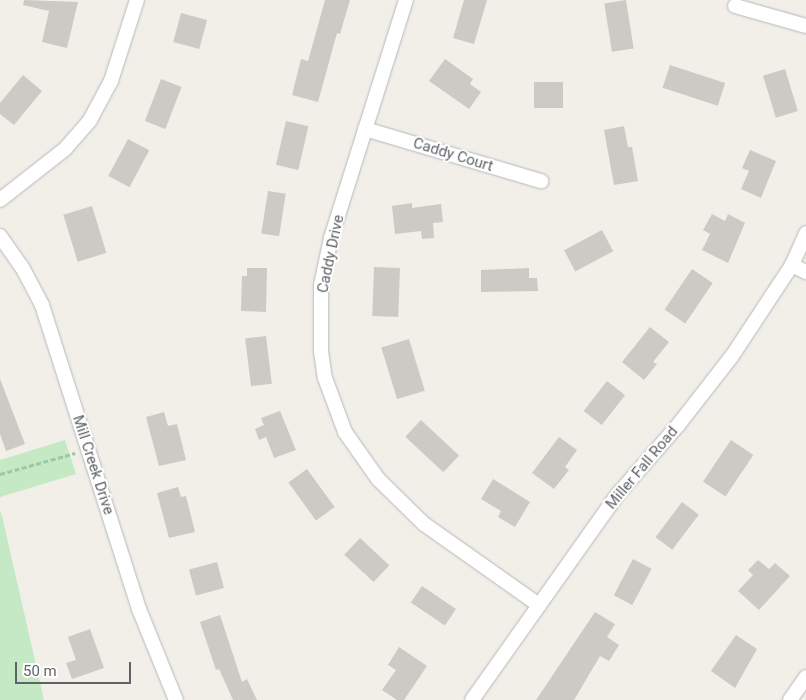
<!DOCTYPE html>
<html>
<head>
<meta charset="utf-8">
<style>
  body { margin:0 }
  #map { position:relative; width:806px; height:700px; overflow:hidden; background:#f1efe8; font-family:Roboto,sans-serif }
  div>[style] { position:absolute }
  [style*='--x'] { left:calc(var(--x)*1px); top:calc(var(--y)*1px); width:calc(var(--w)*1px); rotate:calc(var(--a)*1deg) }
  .green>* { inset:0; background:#c5e8c5 }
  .building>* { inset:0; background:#cccac5; transform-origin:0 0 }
  .path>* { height:2.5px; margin-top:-1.25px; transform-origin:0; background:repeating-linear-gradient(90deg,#9cc7a9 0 5px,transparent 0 7.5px) }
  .roads { filter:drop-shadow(0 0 1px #b5b8bc) drop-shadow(0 0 1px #b5b8bc) }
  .minor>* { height:14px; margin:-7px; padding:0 7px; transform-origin:7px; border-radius:7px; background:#fff }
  span { translate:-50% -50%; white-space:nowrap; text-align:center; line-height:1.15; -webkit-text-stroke:4px #fff; paint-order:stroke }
  .street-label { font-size:15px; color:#5f6368 }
  .scale { position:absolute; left:15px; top:662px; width:116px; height:22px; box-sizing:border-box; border:2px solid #5f6368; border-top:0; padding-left:6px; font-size:15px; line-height:18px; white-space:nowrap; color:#5f6368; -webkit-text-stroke:4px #fff; paint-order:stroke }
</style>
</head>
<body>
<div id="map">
  <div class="green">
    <div style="clip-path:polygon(65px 440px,76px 474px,0 497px,0 460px)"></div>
    <div style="clip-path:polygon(0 511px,2px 516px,44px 700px,0 700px)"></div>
  </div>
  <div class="building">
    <div style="clip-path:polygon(24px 0,78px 2px,67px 48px,42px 42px,49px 11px,23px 5px)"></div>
    <div style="clip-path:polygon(325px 0,350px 0,340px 34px,337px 33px,318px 102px,292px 95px,301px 59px,308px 61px)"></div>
    <div style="clip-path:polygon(464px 0,487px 0,474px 44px,453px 38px)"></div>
    <div style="left:626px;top:0;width:49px;height:22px;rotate:81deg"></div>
    <div style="left:181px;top:13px;width:27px;height:30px;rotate:15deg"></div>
    <div style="clip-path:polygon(445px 59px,473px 79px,470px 84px,481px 92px,469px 109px,429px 81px)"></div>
    <div style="left:670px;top:65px;width:58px;height:24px;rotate:18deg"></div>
    <div style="left:785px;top:69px;width:44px;height:23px;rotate:73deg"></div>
    <div style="clip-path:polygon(23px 75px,42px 91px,14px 125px,0 114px,0 103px)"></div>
    <div style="left:161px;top:79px;width:22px;height:45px;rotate:21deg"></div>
    <div style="left:534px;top:82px;width:29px;height:26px"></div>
    <div style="left:286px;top:121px;width:23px;height:45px;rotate:13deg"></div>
    <div style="clip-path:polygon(624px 126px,628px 147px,632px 147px,638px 181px,614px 185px,604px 130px)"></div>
    <div style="left:128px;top:139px;width:24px;height:42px;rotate:28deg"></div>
    <div style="clip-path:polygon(750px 150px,776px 161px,761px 198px,741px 189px,749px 171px,742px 168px)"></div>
    <div style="left:268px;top:191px;width:18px;height:43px;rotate:9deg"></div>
    <div style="clip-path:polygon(412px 203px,412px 208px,441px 204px,443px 222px,433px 223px,434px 238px,422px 239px,421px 231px,395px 234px,392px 206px)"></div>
    <div style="left:92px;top:206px;width:49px;height:30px;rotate:73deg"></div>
    <div style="clip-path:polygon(712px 214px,725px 221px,728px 214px,745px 223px,728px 263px,702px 250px,710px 234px,703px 230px)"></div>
    <div style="left:602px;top:230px;width:24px;height:43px;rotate:62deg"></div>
    <div style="left:374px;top:267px;width:26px;height:49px;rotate:2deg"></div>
    <div style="clip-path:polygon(247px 268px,267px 268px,266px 312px,241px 311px,242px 276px,247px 276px)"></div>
    <div style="clip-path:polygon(529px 268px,529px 278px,537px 278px,538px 291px,481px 292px,481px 270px)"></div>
    <div style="left:692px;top:269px;width:25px;height:49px;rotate:34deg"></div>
    <div style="clip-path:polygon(650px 327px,669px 342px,653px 362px,657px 364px,644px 380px,622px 362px)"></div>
    <div style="left:266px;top:336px;width:48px;height:21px;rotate:83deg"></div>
    <div style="left:409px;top:339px;width:54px;height:29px;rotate:73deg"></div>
    <div style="clip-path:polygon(0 379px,25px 444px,6px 451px,0 434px)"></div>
    <div style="left:607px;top:381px;width:23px;height:38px;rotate:38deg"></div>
    <div style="clip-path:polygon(280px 411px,296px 450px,274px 458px,266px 437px,259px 440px,255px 429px,264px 425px,261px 418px)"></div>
    <div style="clip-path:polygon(164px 412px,168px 426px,177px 424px,186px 460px,159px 466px,146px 417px)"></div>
    <div style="left:421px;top:420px;width:52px;height:23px;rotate:43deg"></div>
    <div style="clip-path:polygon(559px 437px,577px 450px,565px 467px,569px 470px,554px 489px,532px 473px)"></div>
    <div style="left:731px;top:440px;width:27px;height:50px;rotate:34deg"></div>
    <div style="left:307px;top:469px;width:47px;height:23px;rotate:54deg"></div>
    <div style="clip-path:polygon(493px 479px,530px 502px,515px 527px,498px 517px,501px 511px,481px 499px)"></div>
    <div style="clip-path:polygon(178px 487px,181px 497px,186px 496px,195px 532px,169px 538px,157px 493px)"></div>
    <div style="left:682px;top:502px;width:21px;height:44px;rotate:37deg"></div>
    <div style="left:360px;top:538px;width:40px;height:23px;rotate:43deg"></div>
    <div style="left:633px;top:559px;width:21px;height:41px;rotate:28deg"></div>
    <div style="clip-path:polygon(758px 560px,769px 569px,775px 563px,790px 576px,759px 610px,738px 591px,753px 575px,748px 570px)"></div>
    <div style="left:217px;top:562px;width:27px;height:29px;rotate:75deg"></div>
    <div style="left:422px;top:586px;width:41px;height:20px;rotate:34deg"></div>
    <div style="clip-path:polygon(595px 612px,615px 624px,607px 637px,619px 645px,609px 661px,600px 656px,574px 700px,536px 700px)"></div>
    <div style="clip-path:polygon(220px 615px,242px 682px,247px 679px,257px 700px,233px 700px,219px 669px,216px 670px,200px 622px)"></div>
    <div style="clip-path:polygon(90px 629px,104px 668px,72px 679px,66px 663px,76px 660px,68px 637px)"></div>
    <div style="clip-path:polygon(736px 635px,757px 649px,735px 688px,711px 671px)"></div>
    <div style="clip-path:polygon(399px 647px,427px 666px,404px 700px,397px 700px,382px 690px,396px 670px,388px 665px)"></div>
  </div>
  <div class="path">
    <div style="--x:0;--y:474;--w:78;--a:-15.6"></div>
  </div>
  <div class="roads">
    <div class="minor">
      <div style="--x:406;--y:0;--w:250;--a:107.5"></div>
      <div style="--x:331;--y:238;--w:48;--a:102"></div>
      <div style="--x:321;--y:285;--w:66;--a:90"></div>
      <div style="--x:321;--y:351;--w:27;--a:82"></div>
      <div style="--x:325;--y:378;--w:58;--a:69.7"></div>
      <div style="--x:345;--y:432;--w:57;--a:54.9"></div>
      <div style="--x:378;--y:479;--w:64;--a:44.4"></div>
      <div style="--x:424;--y:524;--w:141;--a:35.2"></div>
      <div style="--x:735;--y:6;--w:74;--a:15.7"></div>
      <div style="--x:365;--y:129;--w:184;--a:16.5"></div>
      <div style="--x:0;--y:200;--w:83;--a:-38.1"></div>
      <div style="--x:65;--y:149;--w:38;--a:-49"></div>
      <div style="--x:90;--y:120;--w:44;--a:-61.7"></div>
      <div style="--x:111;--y:81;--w:85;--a:-72.2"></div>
      <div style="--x:0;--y:236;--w:38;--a:55"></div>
      <div style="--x:22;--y:267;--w:43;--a:62.2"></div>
      <div style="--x:42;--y:305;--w:319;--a:72.3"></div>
      <div style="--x:139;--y:609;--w:98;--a:67.9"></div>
      <div style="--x:792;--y:265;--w:16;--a:27"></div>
      <div style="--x:472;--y:700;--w:252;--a:-54.7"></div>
      <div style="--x:618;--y:494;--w:93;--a:-48.9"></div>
      <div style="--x:679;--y:424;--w:86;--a:-52.1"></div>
      <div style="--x:732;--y:356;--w:109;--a:-56.6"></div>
      <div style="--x:792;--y:265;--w:35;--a:-66"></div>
      <div style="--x:790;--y:700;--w:28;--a:-55"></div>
    </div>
  </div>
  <div class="street-label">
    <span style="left:453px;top:155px;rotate:17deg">Caddy Court</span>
    <span style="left:331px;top:254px;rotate:-78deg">Caddy Drive</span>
    <span style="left:93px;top:465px;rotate:72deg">Mill Creek Drive</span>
    <span style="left:642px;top:468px;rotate:-50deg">Miller Fall Road</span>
  </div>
  <div class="scale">50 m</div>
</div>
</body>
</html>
